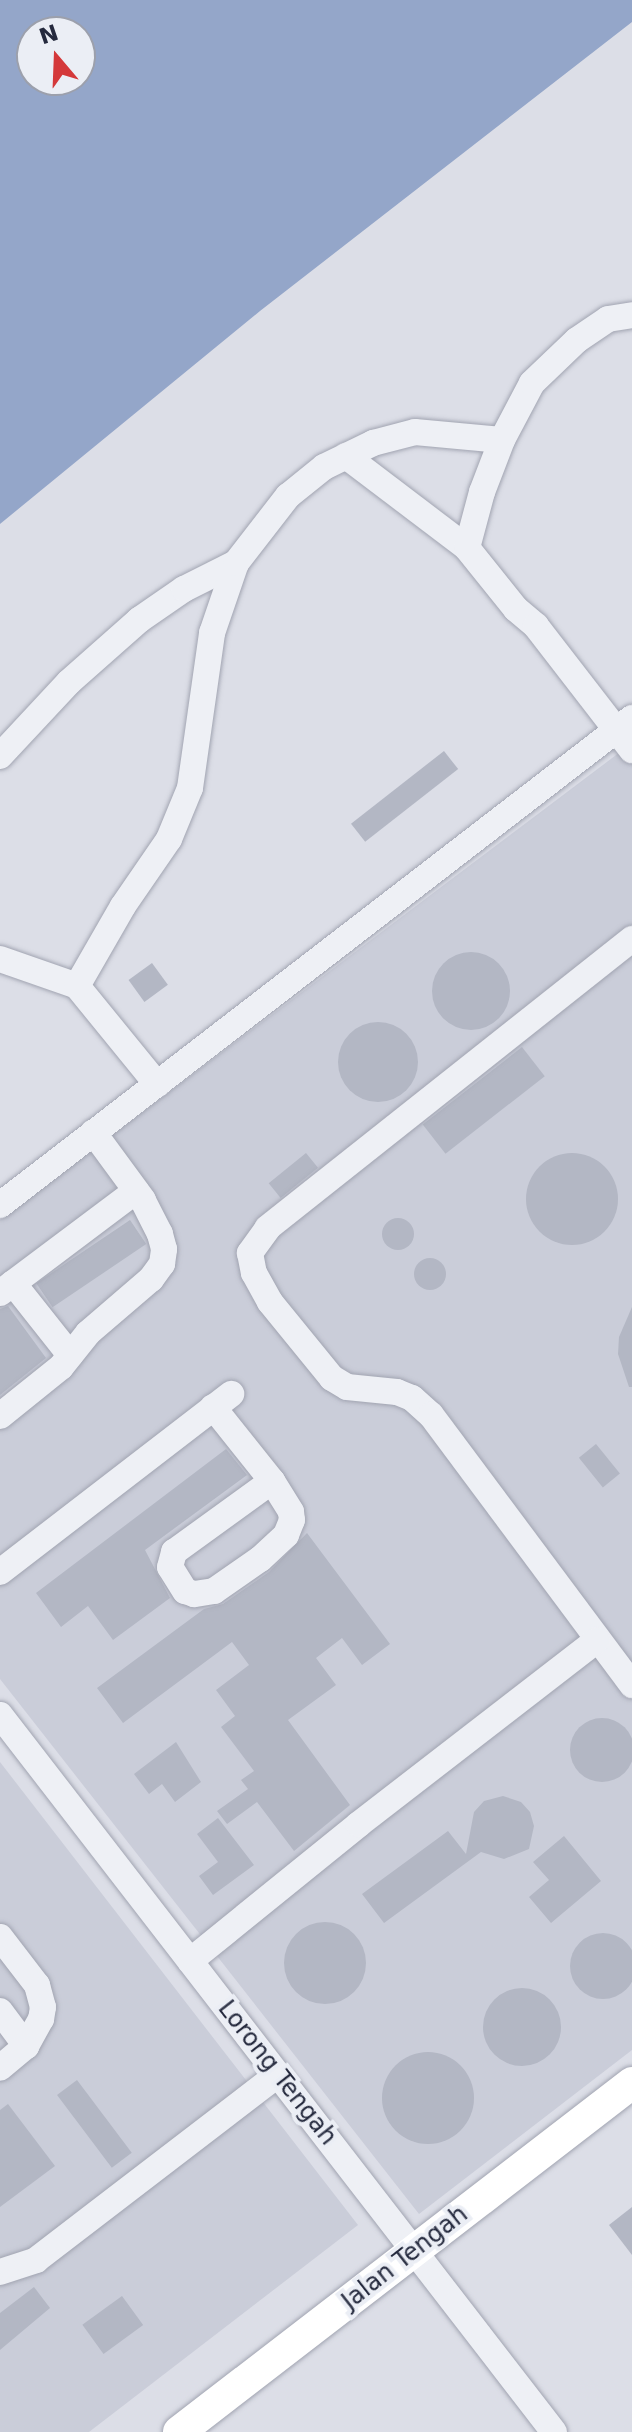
<!DOCTYPE html>
<html>
<head>
<meta charset="utf-8">
<style>
  body { margin:0 }
  #map { position:relative; width:632px; height:2432px; overflow:hidden; background:#dcdee7; font-family:"DejaVu Sans",sans-serif }
  div>[style] { position:absolute }
  [style*='--x'] { left:calc(var(--x)*1px); top:calc(var(--y)*1px); width:calc(var(--w)*1px); rotate:calc(var(--a)*1deg) }
  .built>* { inset:0; background:#cacdd9 }
  .water>* { inset:0; background:#94a6c9 }
  .building>* { inset:0; background:#b3b7c4; transform-origin:0 0 }
  .round { border-radius:50% }
  .roads { filter:drop-shadow(0 0 2px #a1a4b1) drop-shadow(0 0 2px #a1a4b1) }
  .minor>* { height:26px; margin:-13px; padding:0 13px; transform-origin:13px; border-radius:13px; background:#eef0f5 }
  .major>* { height:32px; margin:-16px; padding:0 16px; transform-origin:16px; border-radius:16px; background:#fff }
  span { translate:-50% -50%; white-space:nowrap; text-align:center; line-height:1.15; -webkit-text-stroke:8px #ebeef5; paint-order:stroke }
  .street-label { font-size:24px; color:#252a3e }
  .north { position:absolute; left:16px; top:16px; width:80px; height:80px; box-sizing:border-box; background:#ebeef5; border:2px solid #9ca0ac; border-radius:50%; rotate:341deg; font-size:22px; font-weight:700; line-height:32px; text-align:center; color:#252a3e }
  .north::after { content:''; display:block; margin:auto; width:28px; height:36px; background:#d4383a; clip-path:polygon(50% 0,100% 100%,50% 72%,0 100%) }
</style>
</head>
<body>
<div id="map">
  <div class="built">
    <div style="clip-path:polygon(632px 743px,632px 2050px,419px 2214px,0 1679px,0 1220px)"></div>
    <div style="clip-path:polygon(0 1762px,358px 2225px,89px 2432px,0 2432px)"></div>
  </div>
  <div class="water">
    <div style="clip-path:polygon(evenodd,0 0,632px 0,632px 22px,260px 311px,0 524px,0 0,32px 32px,80px 32px,80px 80px,32px 80px,32px 32px)"></div>
  </div>
  <div class="building">
    <div style="left:444px;top:751px;width:23px;height:118px;rotate:52deg"></div>
    <div class="round" style="left:432px;top:952px;width:78px;height:78px"></div>
    <div style="left:152px;top:963px;width:27px;height:29px;rotate:54deg"></div>
    <div class="round" style="left:338px;top:1022px;width:80px;height:80px"></div>
    <div style="left:522px;top:1047px;width:37px;height:126px;rotate:52deg"></div>
    <div style="left:306px;top:1153px;width:19px;height:48px;rotate:51deg"></div>
    <div class="round" style="left:526px;top:1153px;width:92px;height:92px"></div>
    <div class="round" style="left:382px;top:1218px;width:32px;height:32px"></div>
    <div style="left:130px;top:1220px;width:29px;height:113px;rotate:56deg"></div>
    <div class="round" style="left:414px;top:1258px;width:32px;height:32px"></div>
    <div style="clip-path:polygon(8px 1306px,46px 1358px,0 1395px,0 1309px)"></div>
    <div style="clip-path:polygon(632px 1307px,632px 1387px,629px 1387px,618px 1354px,619px 1337px)"></div>
    <div style="left:596px;top:1444px;width:38px;height:22px;rotate:51deg"></div>
    <div style="clip-path:polygon(226px 1449px,247px 1475px,145px 1550px,170px 1598px,113px 1640px,88px 1606px,61px 1627px,36px 1593px)"></div>
    <div style="clip-path:polygon(307px 1533px,390px 1644px,362px 1665px,342px 1638px,316px 1658px,336px 1685px,288px 1720px,350px 1805px,294px 1851px,257px 1802px,227px 1824px,217px 1811px,248px 1789px,241px 1780px,254px 1771px,221px 1727px,235px 1716px,216px 1690px,249px 1665px,232px 1642px,123px 1723px,97px 1688px,204px 1609px,223px 1604px,269px 1572px)"></div>
    <div class="round" style="left:570px;top:1718px;width:64px;height:64px"></div>
    <div style="clip-path:polygon(176px 1742px,201px 1782px,175px 1802px,162px 1784px,149px 1794px,134px 1774px)"></div>
    <div style="clip-path:polygon(503px 1796px,521px 1802px,530px 1812px,534px 1826px,529px 1849px,504px 1859px,481px 1852px,384px 1923px,362px 1894px,448px 1831px,466px 1854px,474px 1812px,484px 1801px)"></div>
    <div style="clip-path:polygon(218px 1818px,254px 1865px,213px 1895px,199px 1876px,218px 1862px,197px 1834px)"></div>
    <div style="clip-path:polygon(564px 1836px,601px 1881px,551px 1923px,529px 1897px,549px 1880px,533px 1862px)"></div>
    <div class="round" style="left:284px;top:1922px;width:82px;height:82px"></div>
    <div class="round" style="left:570px;top:1933px;width:66px;height:66px"></div>
    <div class="round" style="left:483px;top:1988px;width:78px;height:78px"></div>
    <div class="round" style="left:382px;top:2052px;width:92px;height:92px"></div>
    <div style="left:77px;top:2080px;width:91px;height:25px;rotate:53deg"></div>
    <div style="clip-path:polygon(8px 2104px,55px 2166px,0 2207px,0 2110px)"></div>
    <div style="clip-path:polygon(632px 2207px,632px 2255px,609px 2225px)"></div>
    <div style="clip-path:polygon(34px 2287px,50px 2308px,0 2350px,0 2313px)"></div>
    <div style="left:122px;top:2296px;width:36px;height:49px;rotate:54deg"></div>
  </div>
  <div class="roads">
    <div class="minor">
      <div style="--x:346;--y:456;--w:152;--a:37.2"></div>
      <div style="--x:467;--y:548;--w:78;--a:51.2"></div>
      <div style="--x:516;--y:609;--w:26;--a:40"></div>
      <div style="--x:536;--y:626;--w:157;--a:52.3"></div>
      <div style="--x:467;--y:548;--w:58;--a:-75"></div>
      <div style="--x:482;--y:492;--w:56;--a:-69"></div>
      <div style="--x:502;--y:440;--w:64;--a:-62.2"></div>
      <div style="--x:532;--y:383;--w:62;--a:-43.7"></div>
      <div style="--x:577;--y:340;--w:37;--a:-34"></div>
      <div style="--x:608;--y:319;--w:24;--a:-9"></div>
      <div style="--x:0;--y:756;--w:101;--a:-47"></div>
      <div style="--x:69;--y:682;--w:94;--a:-41.5"></div>
      <div style="--x:139;--y:620;--w:55;--a:-34.6"></div>
      <div style="--x:184;--y:589;--w:58;--a:-26.6"></div>
      <div style="--x:632;--y:939;--w:465;--a:141.6"></div>
      <div style="--x:268;--y:1228;--w:31;--a:126"></div>
      <div style="--x:250;--y:1253;--w:20;--a:79"></div>
      <div style="--x:254;--y:1273;--w:33;--a:61"></div>
      <div style="--x:270;--y:1302;--w:98;--a:50.8"></div>
      <div style="--x:332;--y:1378;--w:17;--a:31"></div>
      <div style="--x:347;--y:1387;--w:50;--a:5.7"></div>
      <div style="--x:397;--y:1392;--w:16;--a:22"></div>
      <div style="--x:412;--y:1398;--w:25;--a:42"></div>
      <div style="--x:431;--y:1415;--w:337;--a:53.3"></div>
      <div style="--x:0;--y:959;--w:82;--a:19.3"></div>
      <div style="--x:77;--y:986;--w:127;--a:50.8"></div>
      <div style="--x:77;--y:986;--w:92;--a:-60.1"></div>
      <div style="--x:123;--y:906;--w:81;--a:-55.5"></div>
      <div style="--x:169;--y:839;--w:55;--a:-67.6"></div>
      <div style="--x:190;--y:788;--w:157;--a:-81.9"></div>
      <div style="--x:212;--y:633;--w:74;--a:-71.1"></div>
      <div style="--x:236;--y:563;--w:85;--a:-52.2"></div>
      <div style="--x:288;--y:496;--w:46;--a:-38.9"></div>
      <div style="--x:324;--y:467;--w:55;--a:-26.1"></div>
      <div style="--x:373;--y:443;--w:43;--a:-14.7"></div>
      <div style="--x:415;--y:432;--w:87;--a:5.3"></div>
      <div style="--x:0;--y:1205;--w:798;--a:-37.62"></div>
      <div style="--x:13;--y:1283;--w:92;--a:51.6"></div>
      <div style="--x:0;--y:1293;--w:170;--a:-36.9"></div>
      <div style="--x:213;--y:1407;--w:95;--a:51.4"></div>
      <div style="--x:0;--y:1416;--w:78;--a:-38.8"></div>
      <div style="--x:61;--y:1367;--w:43;--a:-51.5"></div>
      <div style="--x:88;--y:1333;--w:83;--a:-40.6"></div>
      <div style="--x:151;--y:1279;--w:19;--a:-54"></div>
      <div style="--x:162;--y:1264;--w:15;--a:-82"></div>
      <div style="--x:164;--y:1249;--w:16;--a:-105"></div>
      <div style="--x:160;--y:1234;--w:38;--a:-117"></div>
      <div style="--x:143;--y:1200;--w:84;--a:-126.3"></div>
      <div style="--x:272;--y:1481;--w:36;--a:58"></div>
      <div style="--x:291;--y:1512;--w:8;--a:83"></div>
      <div style="--x:292;--y:1520;--w:16;--a:112"></div>
      <div style="--x:286;--y:1535;--w:35;--a:137"></div>
      <div style="--x:260;--y:1559;--w:56;--a:145.2"></div>
      <div style="--x:214;--y:1591;--w:20;--a:171"></div>
      <div style="--x:194;--y:1594;--w:9;--a:-162"></div>
      <div style="--x:185;--y:1591;--w:28;--a:-122"></div>
      <div style="--x:170;--y:1567;--w:16;--a:-75"></div>
      <div style="--x:174;--y:1552;--w:121;--a:-35.9"></div>
      <div style="--x:0;--y:1572;--w:292;--a:-37.6"></div>
      <div style="--x:0;--y:1715;--w:906;--a:52.31"></div>
      <div style="--x:0;--y:1937;--w:61;--a:52.4"></div>
      <div style="--x:37;--y:1985;--w:23;--a:75"></div>
      <div style="--x:43;--y:2007;--w:12;--a:99"></div>
      <div style="--x:41;--y:2019;--w:31;--a:119"></div>
      <div style="--x:26;--y:2046;--w:34;--a:140"></div>
      <div style="--x:190;--y:1961;--w:218;--a:-39"></div>
      <div style="--x:359;--y:1824;--w:301;--a:-37.7"></div>
      <div style="--x:0;--y:2011;--w:44;--a:53.4"></div>
      <div style="--x:0;--y:2272;--w:38;--a:-18"></div>
      <div style="--x:36;--y:2260;--w:305;--a:-37.5"></div>
    </div>
    <div class="major">
      <div style="--x:179;--y:2432;--w:572;--a:-37.61"></div>
    </div>
  </div>
  <div class="street-label">
    <span style="left:277px;top:2073px;rotate:52deg">Lorong Tengah</span>
    <span style="left:405px;top:2258px;rotate:-38deg">Jalan Tengah</span>
  </div>
  <div class="north">N</div>
</div>
</body>
</html>
